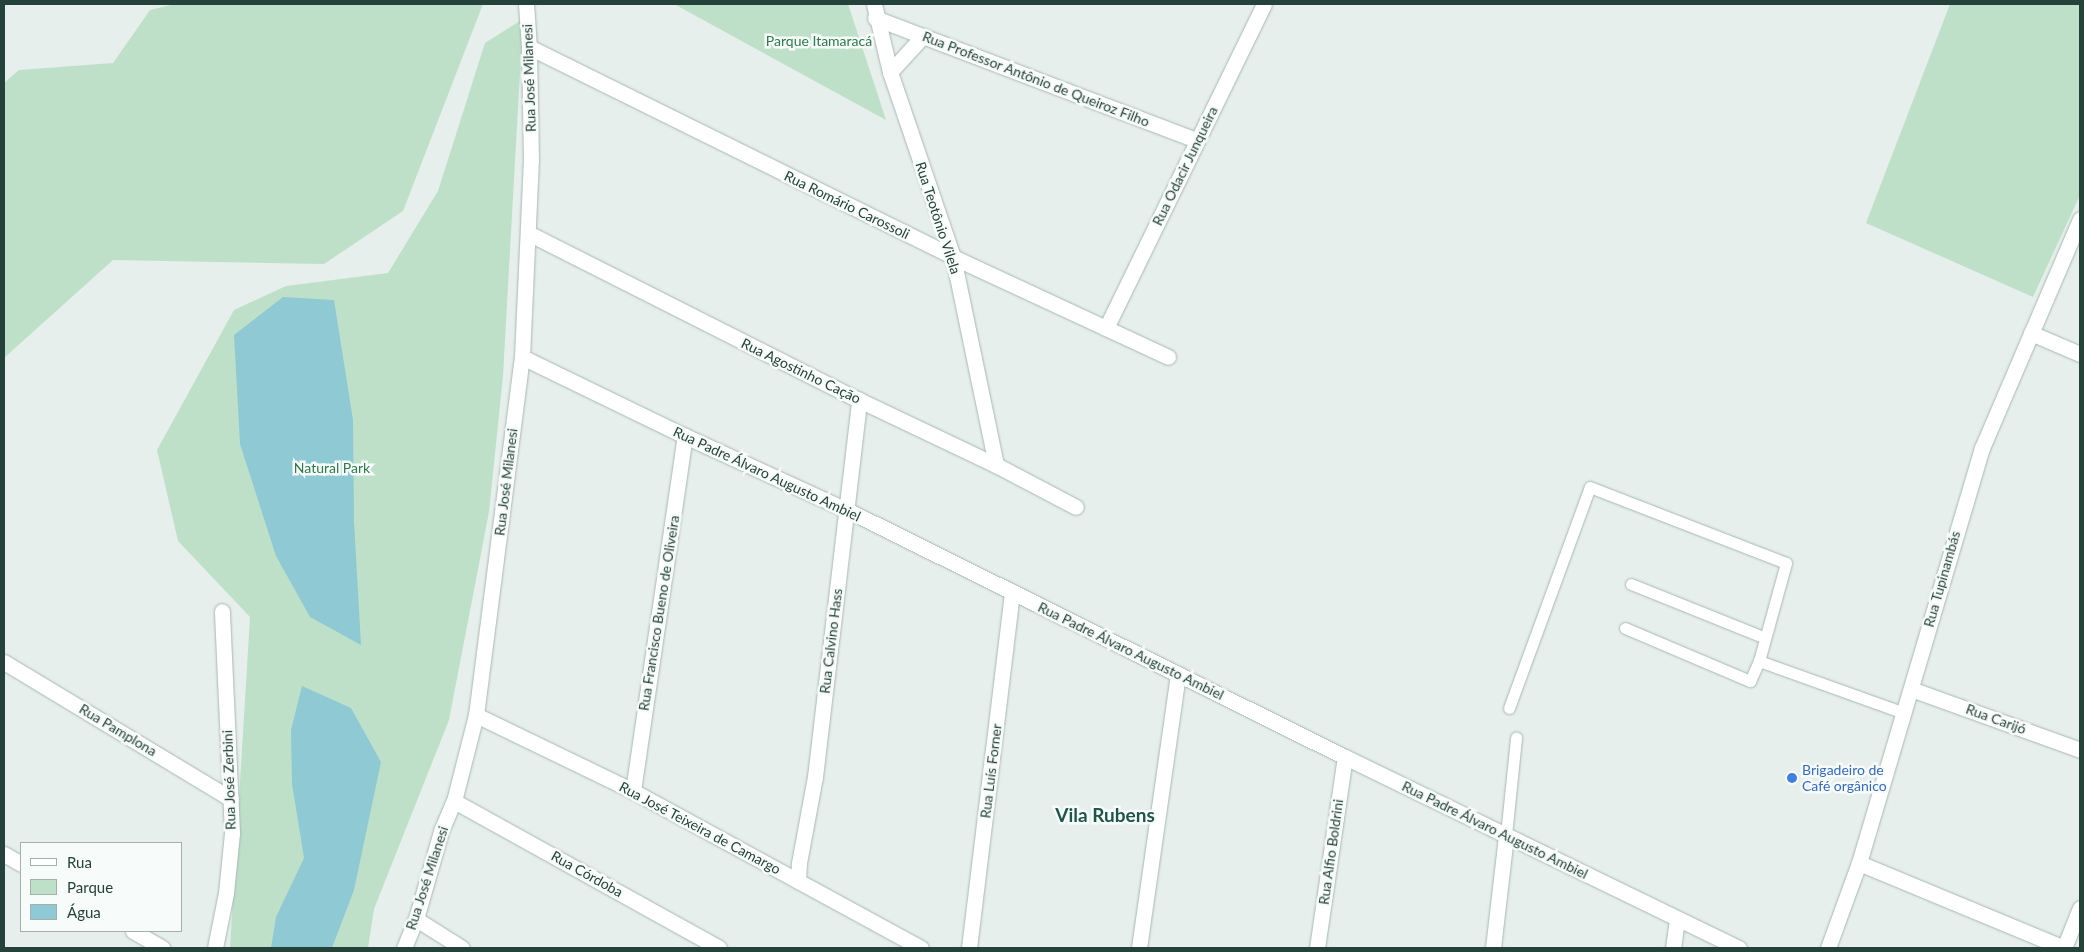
<!DOCTYPE html>
<html>
<head>
<meta charset="utf-8">
<style>
  body { margin:0 }
  #map { position:relative; width:2084px; height:952px; overflow:hidden; background:#e6efeb; font-family:Lato,sans-serif }
  div>[style] { position:absolute }
  [style*='--x'] { left:calc(var(--x)*1px); top:calc(var(--y)*1px); width:calc(var(--w)*1px); rotate:calc(var(--a)*1deg) }
  .green>* { inset:0; background:#bfe0c8 }
  .water>* { inset:0; background:#8ec9d4 }
  .roads { filter:drop-shadow(0 0 1px #a8b8b2) drop-shadow(0 0 1px #a8b8b2) }
  .service>* { height:11px; margin:-5.5px; padding:0 5.5px; transform-origin:5.5px; border-radius:5.5px; background:#fff }
  .minor>* { height:15px; margin:-7.5px; padding:0 7.5px; transform-origin:7.5px; border-radius:7.5px; background:#fff }
  .tertiary>* { height:15px; margin:-7.5px; padding:0 7.5px; transform-origin:7.5px; border-radius:7.5px; background:#fff }
  .dots>* { width:14px; height:14px; translate:-50% -50%; box-sizing:border-box; border:2px solid #f7fbf9; border-radius:50% }
  span { translate:-50% -50%; white-space:nowrap; text-align:center; line-height:1.15; -webkit-text-stroke:5px #f7fbf9; paint-order:stroke }
  .park-label { font-size:14px; color:#2d7a4b }
  .street-label { font-size:14px; color:#24423a }
  .shop-label { font-size:14px; color:#366cbe }
  .left { translate:0 -50%; text-align:left }
  .district-label { font-size:19px; color:#1f5548; font-weight:700 }
  .frame { position:absolute; inset:0; border:5px solid #24423a; pointer-events:none }
  .legend { position:absolute; left:20px; top:842px; width:162px; height:90px; box-sizing:border-box; background:#f7fbf9; border:1px solid #a3b1ad; margin:0; padding:6px 9px; list-style:none; font-size:15px; color:#24423a }
  .legend li { display:flex; align-items:center; gap:10px; height:25px }
  .legend b { width:25px; border:1px solid #a3b1ad }
</style>
</head>
<body>
<div id="map">
  <div class="green">
    <div style="clip-path:polygon(175px 4px,483px 4px,403px 211px,324px 264px,113px 260px,4px 358px,4px 83px,19px 70px,113px 63px,150px 10px)"></div>
    <div style="clip-path:polygon(674px 4px,848px 4px,886px 120px)"></div>
    <div style="clip-path:polygon(1950px 4px,2080px 4px,2080px 195px,2033px 297px,1866px 223px)"></div>
    <div style="clip-path:polygon(523px 19px,503px 376px,489px 512px,449px 720px,374px 909px,368px 948px,230px 948px,250px 617px,178px 541px,157px 450px,234px 310px,286px 286px,388px 273px,438px 191px,485px 43px)"></div>
  </div>
  <div class="water">
    <div style="clip-path:polygon(283px 297px,334px 300px,353px 420px,354px 521px,361px 645px,310px 617px,276px 556px,240px 444px,234px 335px)"></div>
    <div style="clip-path:polygon(302px 686px,351px 708px,381px 762px,354px 890px,332px 948px,271px 948px,276px 917px,304px 858px,292px 784px,291px 730px)"></div>
  </div>
  <div class="roads">
    <div class="service">
      <div style="--x:1631;--y:584;--w:144;--a:21.9"></div>
      <div style="--x:1625;--y:628;--w:136;--a:23"></div>
      <div style="--x:1750;--y:681;--w:22;--a:-66"></div>
      <div style="--x:1509;--y:708;--w:235;--a:-69.9"></div>
      <div style="--x:1590;--y:487;--w:210;--a:21.2"></div>
      <div style="--x:1786;--y:563;--w:102;--a:105.4"></div>
      <div style="--x:1759;--y:661;--w:154;--a:19.7"></div>
      <div style="--x:1506;--y:835;--w:98;--a:-84.1"></div>
    </div>
    <div class="minor">
      <div style="--x:874;--y:4;--w:70;--a:76.8"></div>
      <div style="--x:890;--y:72;--w:195;--a:71.2"></div>
      <div style="--x:953;--y:257;--w:212;--a:78.3"></div>
      <div style="--x:875;--y:18;--w:343;--a:20.8"></div>
      <div style="--x:529;--y:47;--w:473;--a:26.3"></div>
      <div style="--x:953;--y:257;--w:237;--a:24.9"></div>
      <div style="--x:890;--y:72;--w:49;--a:-47.5"></div>
      <div style="--x:528;--y:233;--w:371;--a:26.8"></div>
      <div style="--x:859;--y:400;--w:152;--a:25.4"></div>
      <div style="--x:996;--y:465;--w:90;--a:27.7"></div>
      <div style="--x:1106;--y:328;--w:360;--a:-64"></div>
      <div style="--x:2031;--y:333;--w:53;--a:23.2"></div>
      <div style="--x:522;--y:357;--w:181;--a:25.9"></div>
      <div style="--x:685;--y:436;--w:178;--a:24.6"></div>
      <div style="--x:847;--y:510;--w:556;--a:26.38"></div>
      <div style="--x:1345;--y:757;--w:438;--a:25.9"></div>
      <div style="--x:4;--y:662;--w:265;--a:31.1"></div>
      <div style="--x:1911;--y:689;--w:180;--a:19.8"></div>
      <div style="--x:476;--y:715;--w:174;--a:25.8"></div>
      <div style="--x:633;--y:791;--w:328;--a:28.6"></div>
      <div style="--x:633;--y:791;--w:359;--a:-81.7"></div>
      <div style="--x:454;--y:801;--w:303;--a:29"></div>
      <div style="--x:4;--y:854;--w:20;--a:30"></div>
      <div style="--x:1859;--y:863;--w:222;--a:22.5"></div>
      <div style="--x:2064;--y:948;--w:43;--a:-68.2"></div>
      <div style="--x:798;--y:881;--w:18;--a:-87"></div>
      <div style="--x:799;--y:863;--w:87;--a:-79.5"></div>
      <div style="--x:815;--y:777;--w:380;--a:-83.3"></div>
      <div style="--x:416;--y:919;--w:54;--a:32.2"></div>
      <div style="--x:133;--y:931;--w:34;--a:30"></div>
      <div style="--x:215;--y:948;--w:56;--a:-78.7"></div>
      <div style="--x:226;--y:893;--w:60;--a:-84.3"></div>
      <div style="--x:232;--y:833;--w:222;--a:-92.6"></div>
      <div style="--x:969;--y:948;--w:358;--a:-83.1"></div>
      <div style="--x:1139;--y:948;--w:277;--a:-81.9"></div>
      <div style="--x:1317;--y:948;--w:193;--a:-81.7"></div>
      <div style="--x:1493;--y:948;--w:114;--a:-83.4"></div>
      <div style="--x:1673;--y:948;--w:29;--a:-82"></div>
      <div style="--x:1828;--y:948;--w:90;--a:-70"></div>
      <div style="--x:1859;--y:863;--w:433;--a:-73.5"></div>
      <div style="--x:1982;--y:448;--w:249;--a:-66.8"></div>
    </div>
    <div class="tertiary">
      <div style="--x:404;--y:948;--w:31;--a:-68"></div>
      <div style="--x:416;--y:919;--w:91;--a:-74.1"></div>
      <div style="--x:441;--y:831;--w:33;--a:-67"></div>
      <div style="--x:454;--y:801;--w:89;--a:-75.7"></div>
      <div style="--x:476;--y:715;--w:361;--a:-82.7"></div>
      <div style="--x:522;--y:357;--w:196;--a:-87.4"></div>
      <div style="--x:531;--y:161;--w:114;--a:-91"></div>
      <div style="--x:529;--y:47;--w:43;--a:-94"></div>
    </div>
  </div>
  <div class="dots">
    <div style="left:1792px;top:778px;background:#3f7fe0"></div>
  </div>
  <div class="park-label">
    <span style="left:819px;top:41px">Parque Itamaracá</span>
    <span style="left:332px;top:468px">Natural Park</span>
  </div>
  <div class="street-label">
    <span style="left:529px;top:78px;rotate:-92deg">Rua José Milanesi</span>
    <span style="left:1036px;top:79px;rotate:21deg">Rua Professor Antônio de Queiroz Filho</span>
    <span style="left:1185px;top:166px;rotate:-64deg">Rua Odacir Junqueira</span>
    <span style="left:847px;top:205px;rotate:26deg">Rua Romário Carossoli</span>
    <span style="left:938px;top:218px;rotate:72deg">Rua Teotônio Vilela</span>
    <span style="left:801px;top:371px;rotate:26deg">Rua Agostinho Cação</span>
    <span style="left:767px;top:474px;rotate:25deg">Rua Padre Álvaro Augusto Ambiel</span>
    <span style="left:506px;top:482px;rotate:-83deg">Rua José Milanesi</span>
    <span style="left:1942px;top:579px;rotate:-74deg">Rua Tupinambás</span>
    <span style="left:659px;top:613px;rotate:-81deg">Rua Francisco Bueno de Oliveira</span>
    <span style="left:831px;top:641px;rotate:-83deg">Rua Calvino Hass</span>
    <span style="left:1131px;top:651px;rotate:26deg">Rua Padre Álvaro Augusto Ambiel</span>
    <span style="left:1996px;top:719px;rotate:20deg">Rua Carijó</span>
    <span style="left:118px;top:730px;rotate:31deg">Rua Pamplona</span>
    <span style="left:991px;top:771px;rotate:-83deg">Rua Luís Forner</span>
    <span style="left:229px;top:780px;rotate:-92deg">Rua José Zerbini</span>
    <span style="left:700px;top:828px;rotate:28deg">Rua José Teixeira de Camargo</span>
    <span style="left:1495px;top:830px;rotate:26deg">Rua Padre Álvaro Augusto Ambiel</span>
    <span style="left:1331px;top:852px;rotate:-82deg">Rua Alfio Boldrini</span>
    <span style="left:587px;top:874px;rotate:29deg">Rua Córdoba</span>
    <span style="left:427px;top:878px;rotate:-72deg">Rua José Milanesi</span>
  </div>
  <div class="shop-label">
    <span class="left" style="left:1802px;top:778px">Brigadeiro de<br>Café orgânico</span>
  </div>
  <div class="district-label">
    <span style="left:1105px;top:815px">Vila Rubens</span>
  </div>
  <div class="frame"></div>
  <ul class="legend">
  <li><b style="height:6px;background:#fff"></b>Rua</li>
  <li><b style="height:14px;background:#bfe0c8"></b>Parque</li>
  <li><b style="height:14px;background:#8ec9d4"></b>Água</li>
  </ul>
</div>
</body>
</html>
